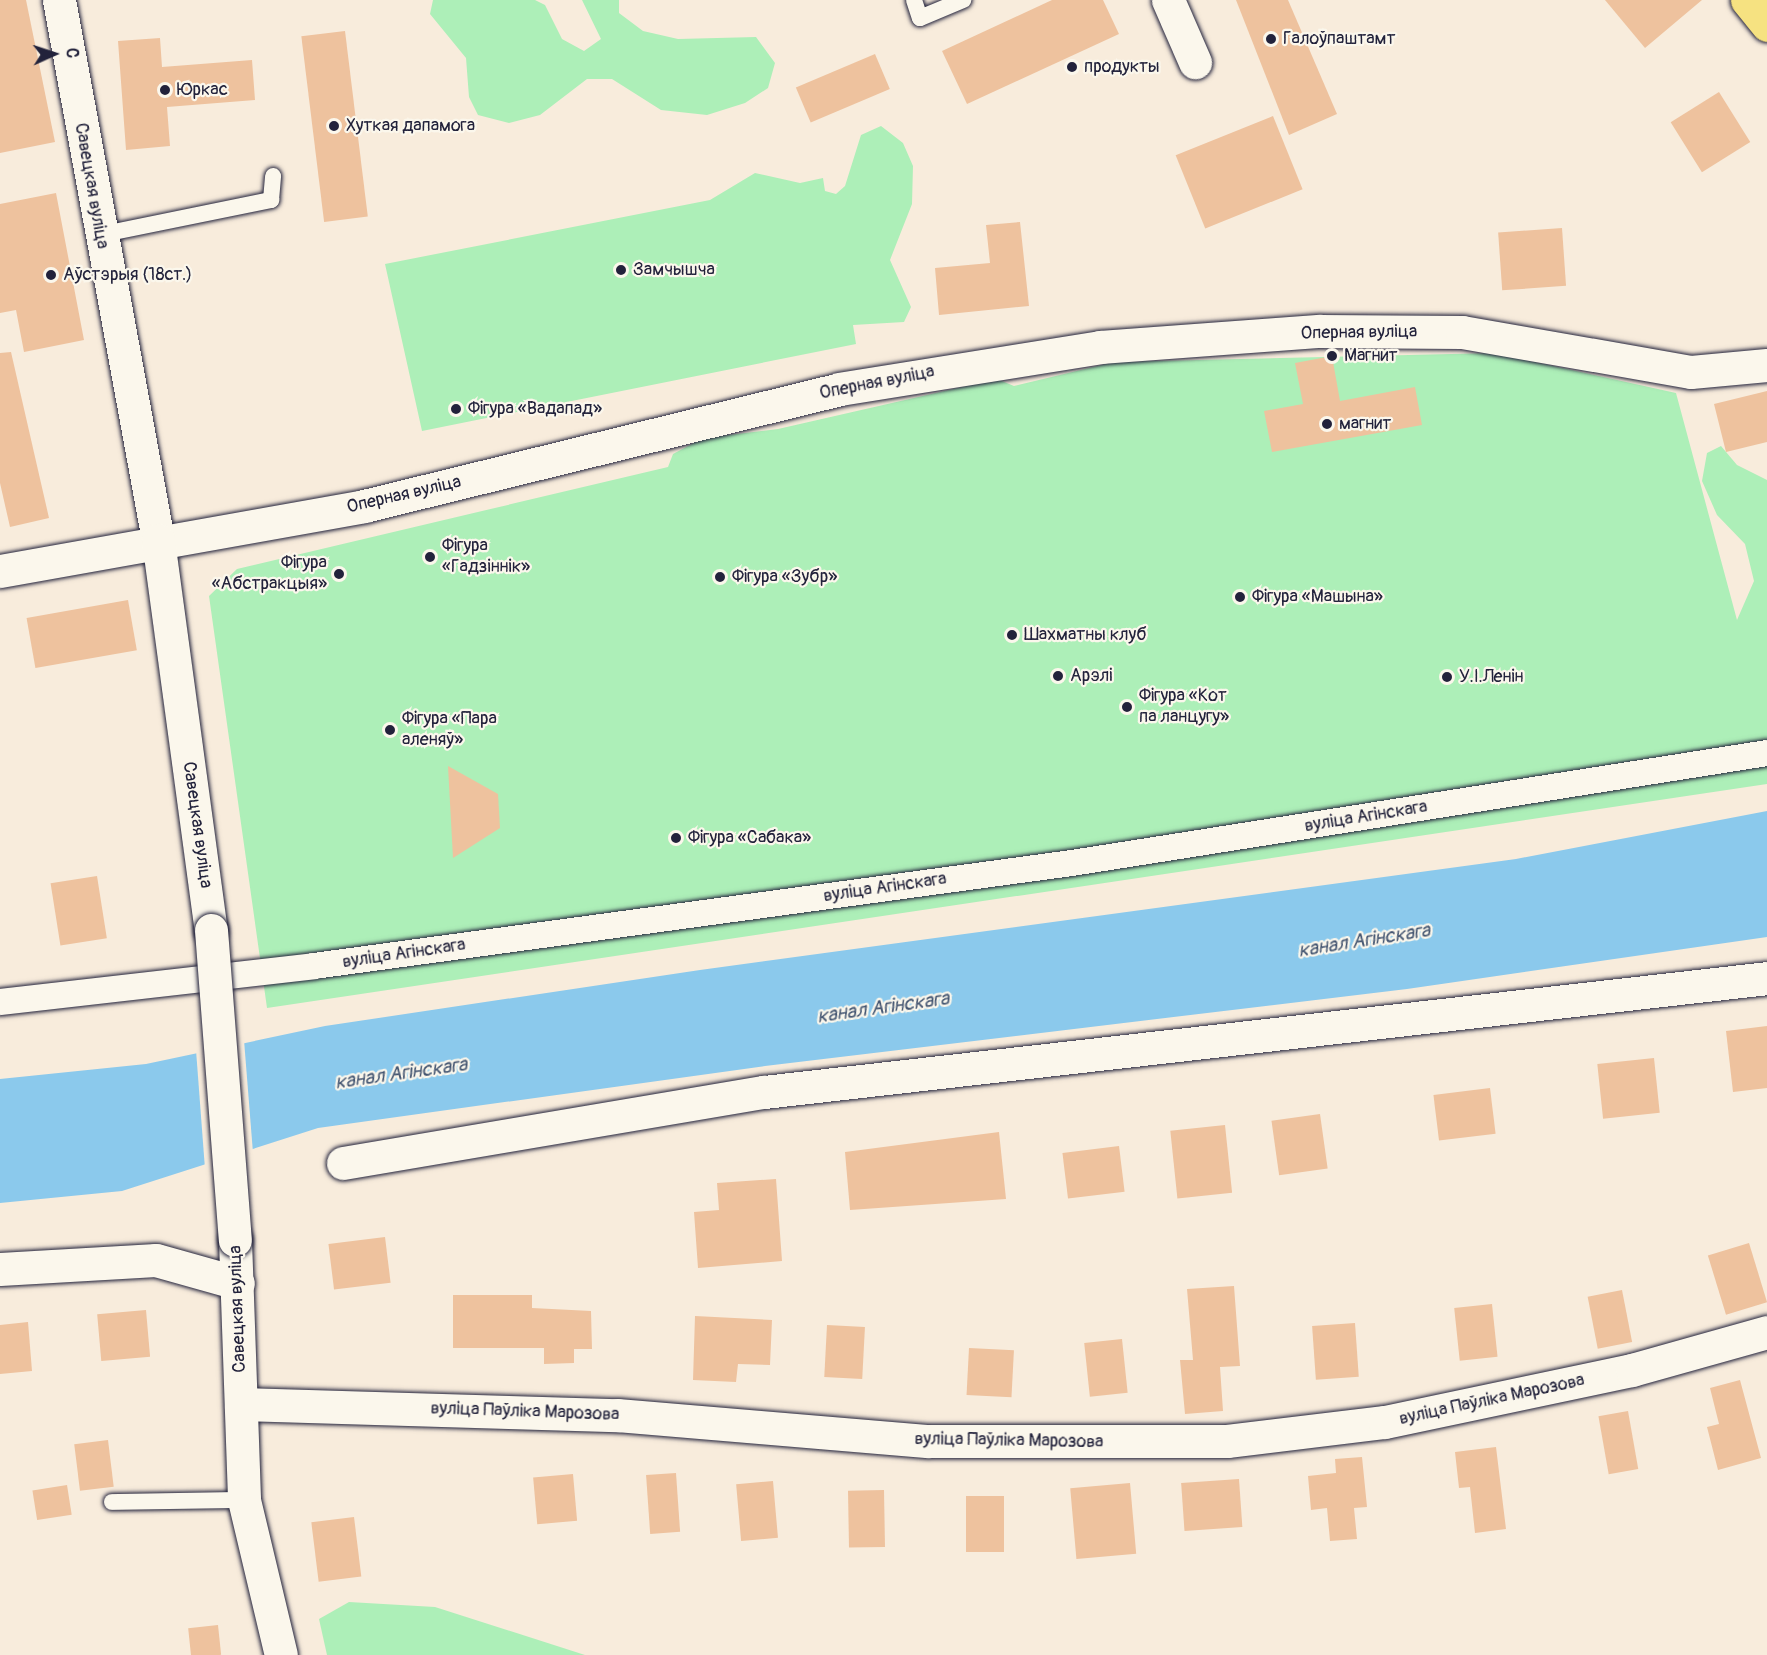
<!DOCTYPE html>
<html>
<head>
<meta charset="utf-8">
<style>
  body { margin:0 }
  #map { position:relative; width:1767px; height:1655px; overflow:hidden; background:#f8ecdc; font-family:Pangolin,sans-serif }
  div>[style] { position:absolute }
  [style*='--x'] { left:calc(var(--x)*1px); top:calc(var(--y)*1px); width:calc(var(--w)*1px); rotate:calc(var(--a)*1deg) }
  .green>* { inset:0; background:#adefb8 }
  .water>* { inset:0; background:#8bc9ec }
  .pier>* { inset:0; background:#f8ecdc }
  .building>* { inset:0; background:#eec29e; transform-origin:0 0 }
  .roads { filter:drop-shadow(0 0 2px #22223b) drop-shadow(0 0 2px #22223b) }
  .service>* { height:16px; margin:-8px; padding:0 8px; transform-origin:8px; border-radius:8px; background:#fbf7ec }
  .pedestrian>* { height:26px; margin:-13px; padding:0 13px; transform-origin:13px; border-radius:13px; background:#fbf7ec }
  .minor>* { height:33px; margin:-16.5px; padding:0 16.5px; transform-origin:16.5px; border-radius:16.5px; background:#fbf7ec }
  .secondary>* { height:33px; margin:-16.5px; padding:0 16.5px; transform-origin:16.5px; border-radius:16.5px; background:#fbf7ec }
  .primary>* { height:33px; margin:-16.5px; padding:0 16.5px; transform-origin:16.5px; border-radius:16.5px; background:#f6e281 }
  .bridges { filter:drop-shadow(0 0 2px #22223b) drop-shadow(0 0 2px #22223b) }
  .secondary-bridge>* { height:33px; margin:-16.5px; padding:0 16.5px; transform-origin:16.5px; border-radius:16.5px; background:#fbf7ec }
  .dots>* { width:16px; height:16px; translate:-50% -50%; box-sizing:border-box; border:3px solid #fbf7ec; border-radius:50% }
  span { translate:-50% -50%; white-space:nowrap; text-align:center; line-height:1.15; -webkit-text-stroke:4.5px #fbf7ec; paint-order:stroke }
  .poi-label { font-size:18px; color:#22223b }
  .left { translate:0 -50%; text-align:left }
  .right { translate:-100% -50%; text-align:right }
  .street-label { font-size:18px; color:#22223b }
  .water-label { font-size:20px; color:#425470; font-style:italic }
  .north { position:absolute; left:24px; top:24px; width:60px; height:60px; -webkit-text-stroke:4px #fbf7ec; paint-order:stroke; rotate:87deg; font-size:16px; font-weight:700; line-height:24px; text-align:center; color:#22223b }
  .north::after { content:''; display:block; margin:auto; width:21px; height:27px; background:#22223b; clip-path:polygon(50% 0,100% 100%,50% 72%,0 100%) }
</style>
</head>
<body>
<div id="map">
  <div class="green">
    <div style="clip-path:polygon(433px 0,535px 0,545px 5px,562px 39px,584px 51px,601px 39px,582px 0,619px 0,619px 13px,643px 31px,678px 39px,756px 37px,775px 63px,768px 88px,745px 103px,707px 115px,661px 110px,612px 79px,587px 79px,540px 115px,509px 123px,478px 115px,469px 97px,466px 58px,430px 14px)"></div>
    <div style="clip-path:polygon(881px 126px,903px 143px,913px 166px,912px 204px,890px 260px,911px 307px,904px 322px,853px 325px,856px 344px,422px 431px,385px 264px,710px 200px,755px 173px,800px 183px,823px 178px,825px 191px,836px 194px,845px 186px,861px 135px)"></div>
    <div style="clip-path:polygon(1494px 353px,1676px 393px,1737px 620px,1754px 581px,1745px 544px,1717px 515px,1702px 481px,1707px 453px,1721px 446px,1737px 465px,1767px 480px,1767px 784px,267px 1008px,209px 596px,237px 569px,668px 467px,673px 454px,703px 438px,778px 429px,997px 379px,1014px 386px,1114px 362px)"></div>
    <div style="clip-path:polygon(349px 1602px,435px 1607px,585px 1655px,327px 1655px,319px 1619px)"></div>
  </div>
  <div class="water">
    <div style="clip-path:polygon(1767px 811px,1767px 937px,1407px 989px,765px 1066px,318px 1128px,122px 1191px,0 1203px,0 1079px,146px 1064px,325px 1026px,700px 970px,1516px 859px)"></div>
  </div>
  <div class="pier">
    <div style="clip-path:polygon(244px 1040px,253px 1153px,205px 1169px,196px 1050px)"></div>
  </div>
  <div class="building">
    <div style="clip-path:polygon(0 0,26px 0,55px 142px,0 153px)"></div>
    <div style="clip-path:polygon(1052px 0,1103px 0,1119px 34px,967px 104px,942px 51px)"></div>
    <div style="clip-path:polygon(1236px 0,1288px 0,1337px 114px,1289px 135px)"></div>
    <div style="clip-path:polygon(1605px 0,1702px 0,1645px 48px)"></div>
    <div style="left:345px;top:31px;width:187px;height:44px;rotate:83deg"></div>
    <div style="clip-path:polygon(160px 38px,162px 67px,252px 60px,255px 100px,167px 107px,170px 146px,126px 150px,118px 41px)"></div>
    <div style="left:875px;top:54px;width:38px;height:86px;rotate:67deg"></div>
    <div style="left:1719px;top:92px;width:59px;height:57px;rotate:58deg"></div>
    <div style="left:1273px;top:116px;width:79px;height:105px;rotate:68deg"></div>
    <div style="clip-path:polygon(56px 193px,84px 340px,24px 352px,16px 310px,0 313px,0 204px)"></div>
    <div style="clip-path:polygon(1020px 222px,1029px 306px,939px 315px,935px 268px,990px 263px,986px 225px)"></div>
    <div style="left:1562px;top:228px;width:58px;height:64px;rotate:86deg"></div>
    <div style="clip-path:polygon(11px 352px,49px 518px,10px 527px,0 483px,0 353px)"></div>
    <div style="clip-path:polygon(1332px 356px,1340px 401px,1415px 387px,1422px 425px,1272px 452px,1264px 411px,1303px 404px,1295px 363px)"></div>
    <div style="clip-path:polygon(1767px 391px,1767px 442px,1726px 452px,1714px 404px)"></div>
    <div style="left:128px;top:600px;width:51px;height:103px;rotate:80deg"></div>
    <div style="clip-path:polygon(448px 766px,498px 794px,500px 828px,453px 858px)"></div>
    <div style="left:97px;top:876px;width:63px;height:47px;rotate:81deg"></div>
    <div style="clip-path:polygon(1767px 1026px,1767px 1088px,1733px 1092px,1726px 1031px)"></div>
    <div style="left:1654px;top:1058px;width:55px;height:57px;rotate:84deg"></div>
    <div style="left:1490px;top:1088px;width:46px;height:57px;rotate:83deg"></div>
    <div style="left:1320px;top:1114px;width:55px;height:49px;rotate:82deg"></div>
    <div style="left:1225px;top:1125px;width:68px;height:55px;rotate:84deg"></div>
    <div style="clip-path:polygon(999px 1132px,1006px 1199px,850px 1210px,845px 1152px)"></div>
    <div style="left:1119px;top:1146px;width:46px;height:57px;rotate:83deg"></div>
    <div style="clip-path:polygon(776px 1179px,782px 1261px,698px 1268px,694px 1212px,719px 1210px,717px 1183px)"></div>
    <div style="left:385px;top:1237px;width:46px;height:57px;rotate:83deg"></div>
    <div style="left:1749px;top:1243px;width:62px;height:43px;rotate:73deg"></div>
    <div style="clip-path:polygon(1234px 1286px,1240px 1366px,1220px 1367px,1223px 1411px,1185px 1414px,1180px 1360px,1193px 1360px,1187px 1289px)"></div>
    <div style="left:1622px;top:1290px;width:53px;height:35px;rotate:79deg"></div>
    <div style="clip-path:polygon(453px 1295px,532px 1295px,532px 1308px,591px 1311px,592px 1349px,574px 1349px,574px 1363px,544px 1364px,544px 1348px,453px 1348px)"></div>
    <div style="left:1492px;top:1304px;width:53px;height:38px;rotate:84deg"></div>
    <div style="left:146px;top:1310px;width:47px;height:49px;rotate:85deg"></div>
    <div style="clip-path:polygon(695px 1316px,772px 1320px,770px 1365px,738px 1364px,736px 1382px,693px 1380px)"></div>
    <div style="clip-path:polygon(28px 1322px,32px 1371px,0 1374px,0 1325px)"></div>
    <div style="left:1355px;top:1323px;width:54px;height:43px;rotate:86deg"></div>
    <div style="left:827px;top:1325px;width:38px;height:52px;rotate:3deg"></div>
    <div style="left:1122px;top:1339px;width:54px;height:38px;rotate:84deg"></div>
    <div style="left:969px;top:1348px;width:45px;height:47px;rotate:3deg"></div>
    <div style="clip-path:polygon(1740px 1380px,1761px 1458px,1718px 1470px,1707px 1427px,1719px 1424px,1710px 1388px)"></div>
    <div style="left:1628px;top:1411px;width:59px;height:30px;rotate:80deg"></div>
    <div style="left:108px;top:1440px;width:47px;height:34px;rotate:83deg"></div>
    <div style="clip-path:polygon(1496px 1447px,1506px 1529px,1475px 1533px,1470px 1487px,1459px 1488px,1455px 1452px)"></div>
    <div style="clip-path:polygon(1362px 1457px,1367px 1507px,1354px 1508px,1357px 1539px,1330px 1541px,1327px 1508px,1311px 1510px,1308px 1476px,1336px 1473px,1335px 1459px)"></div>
    <div style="left:676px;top:1473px;width:59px;height:30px;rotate:86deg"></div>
    <div style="left:573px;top:1474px;width:47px;height:40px;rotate:85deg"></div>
    <div style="left:1239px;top:1479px;width:48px;height:58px;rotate:86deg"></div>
    <div style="left:773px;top:1481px;width:57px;height:37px;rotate:85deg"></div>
    <div style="left:1130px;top:1483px;width:71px;height:60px;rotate:85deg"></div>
    <div style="left:67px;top:1485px;width:30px;height:35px;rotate:81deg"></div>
    <div style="left:884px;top:1490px;width:57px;height:36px;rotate:89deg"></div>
    <div style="left:966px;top:1496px;width:38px;height:56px"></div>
    <div style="left:354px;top:1517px;width:60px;height:43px;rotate:83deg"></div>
    <div style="left:218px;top:1625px;width:30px;height:30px;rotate:84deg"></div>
  </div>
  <div class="roads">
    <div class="service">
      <div style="--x:914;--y:0;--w:19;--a:72"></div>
      <div style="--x:920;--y:18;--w:47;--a:-22.7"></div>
      <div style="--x:99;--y:235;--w:176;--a:-11.5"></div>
      <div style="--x:271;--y:200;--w:24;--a:-85"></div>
      <div style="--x:112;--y:1502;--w:132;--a:-0.9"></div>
    </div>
    <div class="pedestrian">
      <div style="--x:0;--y:1002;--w:316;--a:-6.5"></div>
      <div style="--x:314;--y:966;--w:765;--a:-7.74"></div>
      <div style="--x:1072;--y:863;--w:704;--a:-8.99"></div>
    </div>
    <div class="minor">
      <div style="--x:1168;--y:0;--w:68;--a:66.5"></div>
      <div style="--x:0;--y:571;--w:370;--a:-10.1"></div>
      <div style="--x:364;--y:506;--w:489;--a:-13.8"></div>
      <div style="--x:839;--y:389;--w:264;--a:-9.1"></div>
      <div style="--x:1100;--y:347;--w:221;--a:-4.2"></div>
      <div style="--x:1320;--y:331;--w:142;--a:0.4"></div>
      <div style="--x:1462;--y:332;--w:232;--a:9.9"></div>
      <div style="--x:1691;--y:372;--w:76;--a:-5.3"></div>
      <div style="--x:343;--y:1163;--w:427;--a:-9.6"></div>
      <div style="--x:764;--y:1092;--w:1009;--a:-6.48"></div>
      <div style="--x:0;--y:1269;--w:156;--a:-3.3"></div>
      <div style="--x:156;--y:1260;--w:85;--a:15.7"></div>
      <div style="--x:241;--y:1404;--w:376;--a:1.7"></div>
      <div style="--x:617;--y:1415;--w:313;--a:4.8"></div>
      <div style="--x:929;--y:1441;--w:298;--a:0"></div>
      <div style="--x:1227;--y:1441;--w:159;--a:-6.9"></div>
      <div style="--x:1385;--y:1422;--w:252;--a:-11.9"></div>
      <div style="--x:1632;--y:1370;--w:140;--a:-15.7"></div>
    </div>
    <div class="secondary">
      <div style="--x:59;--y:0;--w:549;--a:79.61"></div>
      <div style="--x:158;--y:540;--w:394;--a:82.3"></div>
      <div style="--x:235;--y:1240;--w:260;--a:88"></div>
      <div style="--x:244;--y:1500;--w:159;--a:76.6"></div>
    </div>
    <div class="primary">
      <div style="--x:1747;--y:0;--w:32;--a:51"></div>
    </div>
  </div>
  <div class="bridges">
    <div class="secondary-bridge">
      <div style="--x:211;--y:930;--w:311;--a:85.6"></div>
    </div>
  </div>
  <div class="dots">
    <div style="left:1271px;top:39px;background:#22223b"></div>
    <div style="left:1072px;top:67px;background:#22223b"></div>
    <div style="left:165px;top:90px;background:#22223b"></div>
    <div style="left:334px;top:126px;background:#22223b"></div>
    <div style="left:621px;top:270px;background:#22223b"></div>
    <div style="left:51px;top:275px;background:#22223b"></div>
    <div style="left:1332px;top:356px;background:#22223b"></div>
    <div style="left:456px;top:409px;background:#22223b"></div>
    <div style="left:1327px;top:424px;background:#22223b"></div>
    <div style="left:430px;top:557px;background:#22223b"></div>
    <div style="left:339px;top:574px;background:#22223b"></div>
    <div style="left:720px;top:577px;background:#22223b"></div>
    <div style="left:1240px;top:597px;background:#22223b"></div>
    <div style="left:1012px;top:635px;background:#22223b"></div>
    <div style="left:1058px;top:676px;background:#22223b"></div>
    <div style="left:1447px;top:677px;background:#22223b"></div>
    <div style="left:1127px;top:707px;background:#22223b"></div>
    <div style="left:390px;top:730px;background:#22223b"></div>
    <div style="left:676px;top:838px;background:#22223b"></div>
  </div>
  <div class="poi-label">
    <span class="left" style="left:1283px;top:39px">Галоўпаштамт</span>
    <span class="left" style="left:1084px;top:67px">продукты</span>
    <span class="left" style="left:177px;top:90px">Юркас</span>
    <span class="left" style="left:346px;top:126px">Хуткая дапамога</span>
    <span class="left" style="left:633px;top:270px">Замчышча</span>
    <span class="left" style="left:63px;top:275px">Аўстэрыя (18ст.)</span>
    <span class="left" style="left:1344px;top:356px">Магнит</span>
    <span class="left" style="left:468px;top:409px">Фігура «Вадапад»</span>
    <span class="left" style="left:1339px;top:424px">магнит</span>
    <span class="left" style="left:442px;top:557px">Фігура<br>«Гадзіннік»</span>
    <span class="right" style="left:327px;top:574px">Фігура<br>«Абстракцыя»</span>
    <span class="left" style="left:732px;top:577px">Фігура «Зубр»</span>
    <span class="left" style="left:1252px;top:597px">Фігура «Машына»</span>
    <span class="left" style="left:1024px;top:635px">Шахматны клуб</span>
    <span class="left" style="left:1070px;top:676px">Арэлі</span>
    <span class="left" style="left:1459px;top:677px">У.І.Ленін</span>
    <span class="left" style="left:1139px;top:707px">Фігура «Кот<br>па ланцугу»</span>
    <span class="left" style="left:402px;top:730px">Фігура «Пара<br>аленяў»</span>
    <span class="left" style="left:688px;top:838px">Фігура «Сабака»</span>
  </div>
  <div class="street-label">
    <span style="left:91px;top:186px;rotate:80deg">Савецкая вуліца</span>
    <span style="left:1359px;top:333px;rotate:-1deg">Оперная вуліца</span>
    <span style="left:877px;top:383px;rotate:-11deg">Оперная вуліца</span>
    <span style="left:404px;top:495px;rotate:-13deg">Оперная вуліца</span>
    <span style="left:1366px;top:817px;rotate:-9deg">вуліца Агінскага</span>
    <span style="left:197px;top:825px;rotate:82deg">Савецкая вуліца</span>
    <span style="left:885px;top:888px;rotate:-8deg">вуліца Агінскага</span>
    <span style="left:404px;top:954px;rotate:-8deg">вуліца Агінскага</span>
    <span style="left:238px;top:1309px;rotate:-92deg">Савецкая вуліца</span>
    <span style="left:1492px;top:1400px;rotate:-12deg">вуліца Паўліка Марозова</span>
    <span style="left:525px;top:1412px;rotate:2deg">вуліца Паўліка Марозова</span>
    <span style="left:1009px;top:1441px;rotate:1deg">вуліца Паўліка Марозова</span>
  </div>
  <div class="water-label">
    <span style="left:1364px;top:940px;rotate:-9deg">канал Агінскага</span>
    <span style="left:883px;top:1007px;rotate:-8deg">канал Агінскага</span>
    <span style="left:401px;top:1073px;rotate:-8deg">канал Агінскага</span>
  </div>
  <div class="north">С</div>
</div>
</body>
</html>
